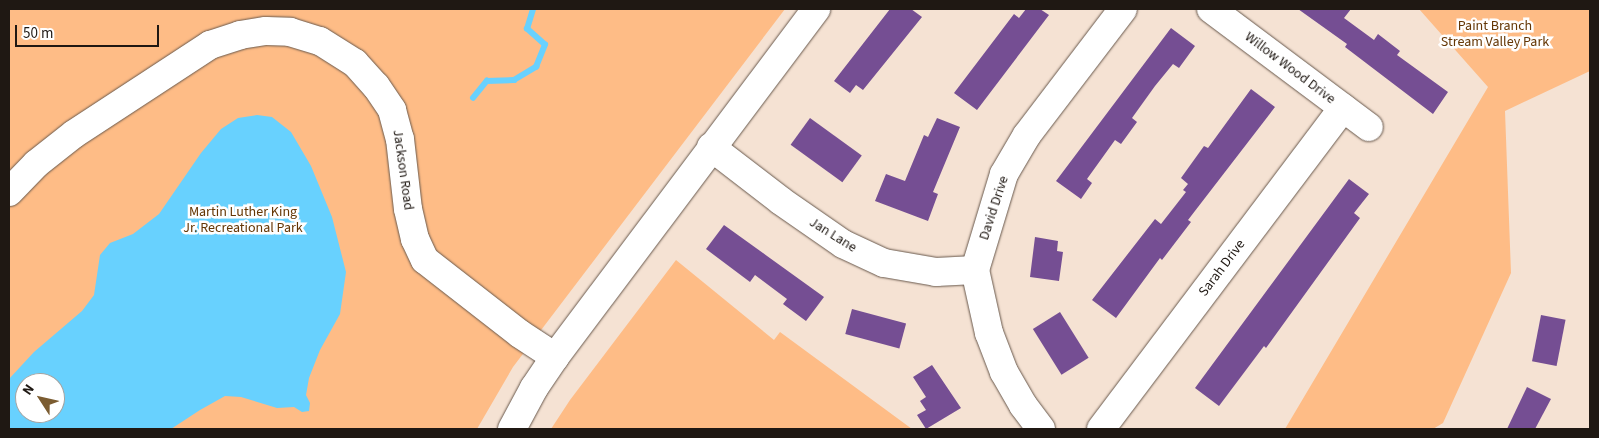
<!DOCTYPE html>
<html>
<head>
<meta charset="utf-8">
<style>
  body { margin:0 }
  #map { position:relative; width:1599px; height:438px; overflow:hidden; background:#f5e2d3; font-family:"Source Sans 3",sans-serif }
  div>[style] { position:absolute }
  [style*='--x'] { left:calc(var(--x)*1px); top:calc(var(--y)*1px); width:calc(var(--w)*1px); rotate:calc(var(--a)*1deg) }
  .green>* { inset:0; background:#febc86 }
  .water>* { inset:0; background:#68d1fe }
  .stream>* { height:5.5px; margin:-2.75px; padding:0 2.75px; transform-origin:2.75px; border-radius:2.75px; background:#68d1fe }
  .building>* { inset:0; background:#754e93; transform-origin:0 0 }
  .roads { filter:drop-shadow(0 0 1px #68584c) drop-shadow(0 0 1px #68584c) }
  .minor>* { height:28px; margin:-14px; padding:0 14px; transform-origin:14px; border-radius:14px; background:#fff }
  span { translate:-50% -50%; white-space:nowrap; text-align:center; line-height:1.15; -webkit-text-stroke:5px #fff; paint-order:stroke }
  .park-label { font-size:14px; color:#643604 }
  .street-label { font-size:14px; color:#1f1813 }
  .frame { position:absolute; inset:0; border:10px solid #1f1813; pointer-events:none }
  .north { position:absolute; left:15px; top:373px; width:50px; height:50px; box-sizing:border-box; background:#fff; border:1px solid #a5a3a1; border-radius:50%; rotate:305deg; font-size:14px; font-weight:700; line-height:20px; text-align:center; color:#1f1813 }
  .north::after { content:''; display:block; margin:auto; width:18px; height:22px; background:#7b5c31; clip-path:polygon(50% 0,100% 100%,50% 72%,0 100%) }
  .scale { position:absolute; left:15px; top:25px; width:144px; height:22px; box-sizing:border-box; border:2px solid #1f1813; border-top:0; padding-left:6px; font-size:15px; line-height:18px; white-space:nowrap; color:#1f1813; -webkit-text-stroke:4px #fff; paint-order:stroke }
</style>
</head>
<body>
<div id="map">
  <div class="green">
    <div style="clip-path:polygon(evenodd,9px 9px,785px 9px,513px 367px,477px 429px,9px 429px,9px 9px,25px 383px,55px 383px,55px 413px,25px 413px,25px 383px)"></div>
    <div style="clip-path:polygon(1419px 9px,1590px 9px,1590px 71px,1505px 111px,1511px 273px,1443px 423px,1433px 429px,1285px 429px,1488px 87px)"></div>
    <div style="clip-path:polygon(676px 260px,774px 340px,780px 332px,912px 429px,551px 429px,570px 400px)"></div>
  </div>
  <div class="water">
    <div style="clip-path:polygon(evenodd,257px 115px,272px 117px,291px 132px,311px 166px,332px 217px,346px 272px,340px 314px,320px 350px,309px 378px,306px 395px,310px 403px,309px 411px,302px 412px,294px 407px,277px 408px,241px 397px,225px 396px,200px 410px,171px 429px,9px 429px,9px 379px,34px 352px,82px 311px,94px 295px,100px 255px,110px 243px,133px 234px,159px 214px,201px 153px,221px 129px,238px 118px,257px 115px,25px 383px,55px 383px,55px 413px,25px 413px,25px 383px)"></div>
  </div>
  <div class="stream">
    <div style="--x:473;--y:98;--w:22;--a:-51"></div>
    <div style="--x:487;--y:81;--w:27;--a:-2"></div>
    <div style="--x:514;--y:80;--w:26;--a:-31"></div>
    <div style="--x:536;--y:67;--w:24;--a:-68"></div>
    <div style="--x:545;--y:45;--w:24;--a:-138"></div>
    <div style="--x:527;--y:29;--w:21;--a:-73"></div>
  </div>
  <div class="building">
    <div style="clip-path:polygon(890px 9px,911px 9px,922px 17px,863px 90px,856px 85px,850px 93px,834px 81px)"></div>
    <div style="clip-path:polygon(1026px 9px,1040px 9px,1049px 15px,977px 110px,954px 93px,1014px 14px,1019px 18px)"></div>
    <div style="clip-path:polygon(1298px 9px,1351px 9px,1344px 18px,1374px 40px,1378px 34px,1400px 51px,1397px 55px,1448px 92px,1433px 114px,1345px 47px,1347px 44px)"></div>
    <div style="clip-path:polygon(1171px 28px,1195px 46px,1179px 68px,1173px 64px,1155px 86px,1132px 118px,1137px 122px,1121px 144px,1115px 140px,1087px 179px,1092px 183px,1081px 199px,1056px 181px)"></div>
    <div style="clip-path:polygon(1251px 89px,1275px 107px,1188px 220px,1191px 222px,1162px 260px,1160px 258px,1116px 318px,1092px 300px,1155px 219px,1161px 224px,1186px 192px,1183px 190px,1188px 184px,1181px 178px,1204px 146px,1208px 148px)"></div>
    <div style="left:810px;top:118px;width:64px;height:33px;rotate:36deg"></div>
    <div style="clip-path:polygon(937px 118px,960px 127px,933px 192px,938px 194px,928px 221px,875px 201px,886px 174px,905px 181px,924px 135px,928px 137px)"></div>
    <div style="clip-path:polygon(1349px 179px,1369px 194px,1354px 213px,1360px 218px,1266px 348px,1264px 346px,1219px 406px,1195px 388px)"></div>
    <div style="clip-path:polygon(724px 225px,824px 297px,806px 321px,783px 304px,787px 299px,755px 275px,750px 282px,706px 249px)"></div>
    <div style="clip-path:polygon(1035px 237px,1058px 241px,1057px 251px,1063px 252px,1059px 281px,1030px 277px)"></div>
    <div style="left:852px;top:309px;width:56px;height:26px;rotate:15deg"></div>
    <div style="left:1060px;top:312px;width:54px;height:32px;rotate:58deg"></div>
    <div style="left:1541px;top:315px;width:25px;height:47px;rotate:11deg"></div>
    <div style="clip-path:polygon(932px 365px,961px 408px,926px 429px,917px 415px,926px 410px,920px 401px,926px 397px,913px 377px)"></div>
    <div style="clip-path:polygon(1527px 387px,1551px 399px,1535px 429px,1507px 429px)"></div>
  </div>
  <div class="roads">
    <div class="minor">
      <div style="--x:1211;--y:9;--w:197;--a:36.8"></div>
      <div style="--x:711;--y:147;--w:88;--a:37.6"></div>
      <div style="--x:781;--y:201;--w:75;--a:34.7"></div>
      <div style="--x:843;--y:244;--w:45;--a:24.9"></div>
      <div style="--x:884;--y:263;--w:53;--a:9.8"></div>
      <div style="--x:936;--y:272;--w:39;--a:-3"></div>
      <div style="--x:9;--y:192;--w:39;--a:-46"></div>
      <div style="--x:36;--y:164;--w:48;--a:-38.3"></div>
      <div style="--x:74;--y:134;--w:163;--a:-33.2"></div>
      <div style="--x:210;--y:45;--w:32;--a:-18"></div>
      <div style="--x:240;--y:35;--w:26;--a:-9"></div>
      <div style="--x:266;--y:31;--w:24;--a:2"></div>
      <div style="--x:290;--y:32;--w:31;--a:17"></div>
      <div style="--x:320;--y:41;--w:41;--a:32.2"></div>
      <div style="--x:355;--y:63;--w:31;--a:48"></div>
      <div style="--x:376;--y:86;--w:29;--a:56"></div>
      <div style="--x:392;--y:110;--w:30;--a:75"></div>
      <div style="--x:400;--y:139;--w:70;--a:83.5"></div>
      <div style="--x:408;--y:209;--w:31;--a:77"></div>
      <div style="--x:415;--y:239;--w:23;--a:65"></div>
      <div style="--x:425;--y:260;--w:120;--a:37.9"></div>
      <div style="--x:520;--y:334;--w:42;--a:33.3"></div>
      <div style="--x:512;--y:429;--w:47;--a:-61.8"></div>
      <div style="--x:534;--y:388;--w:37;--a:-56"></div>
      <div style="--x:555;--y:357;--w:435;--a:-53.1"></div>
      <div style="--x:1041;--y:429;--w:30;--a:-127"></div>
      <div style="--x:1023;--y:405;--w:38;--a:-120"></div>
      <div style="--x:1004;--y:372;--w:42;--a:-111"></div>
      <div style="--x:989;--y:333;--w:65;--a:-102.5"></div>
      <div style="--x:975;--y:270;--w:100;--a:-73.2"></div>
      <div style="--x:1004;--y:174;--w:45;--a:-59.5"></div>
      <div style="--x:1027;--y:135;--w:158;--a:-52.7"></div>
      <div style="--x:1101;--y:429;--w:402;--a:-53"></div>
    </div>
  </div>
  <div class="park-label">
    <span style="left:1495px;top:34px">Paint Branch<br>Stream Valley Park</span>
    <span style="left:243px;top:220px">Martin Luther King<br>Jr. Recreational Park</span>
  </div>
  <div class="street-label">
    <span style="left:1290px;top:68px;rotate:37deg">Willow Wood Drive</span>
    <span style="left:403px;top:170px;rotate:82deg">Jackson Road</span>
    <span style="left:994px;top:208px;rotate:-72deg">David Drive</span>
    <span style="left:833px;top:235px;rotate:32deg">Jan Lane</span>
    <span style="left:1222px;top:268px;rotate:-53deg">Sarah Drive</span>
  </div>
  <div class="frame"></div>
  <div class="north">N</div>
  <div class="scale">50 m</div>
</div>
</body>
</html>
